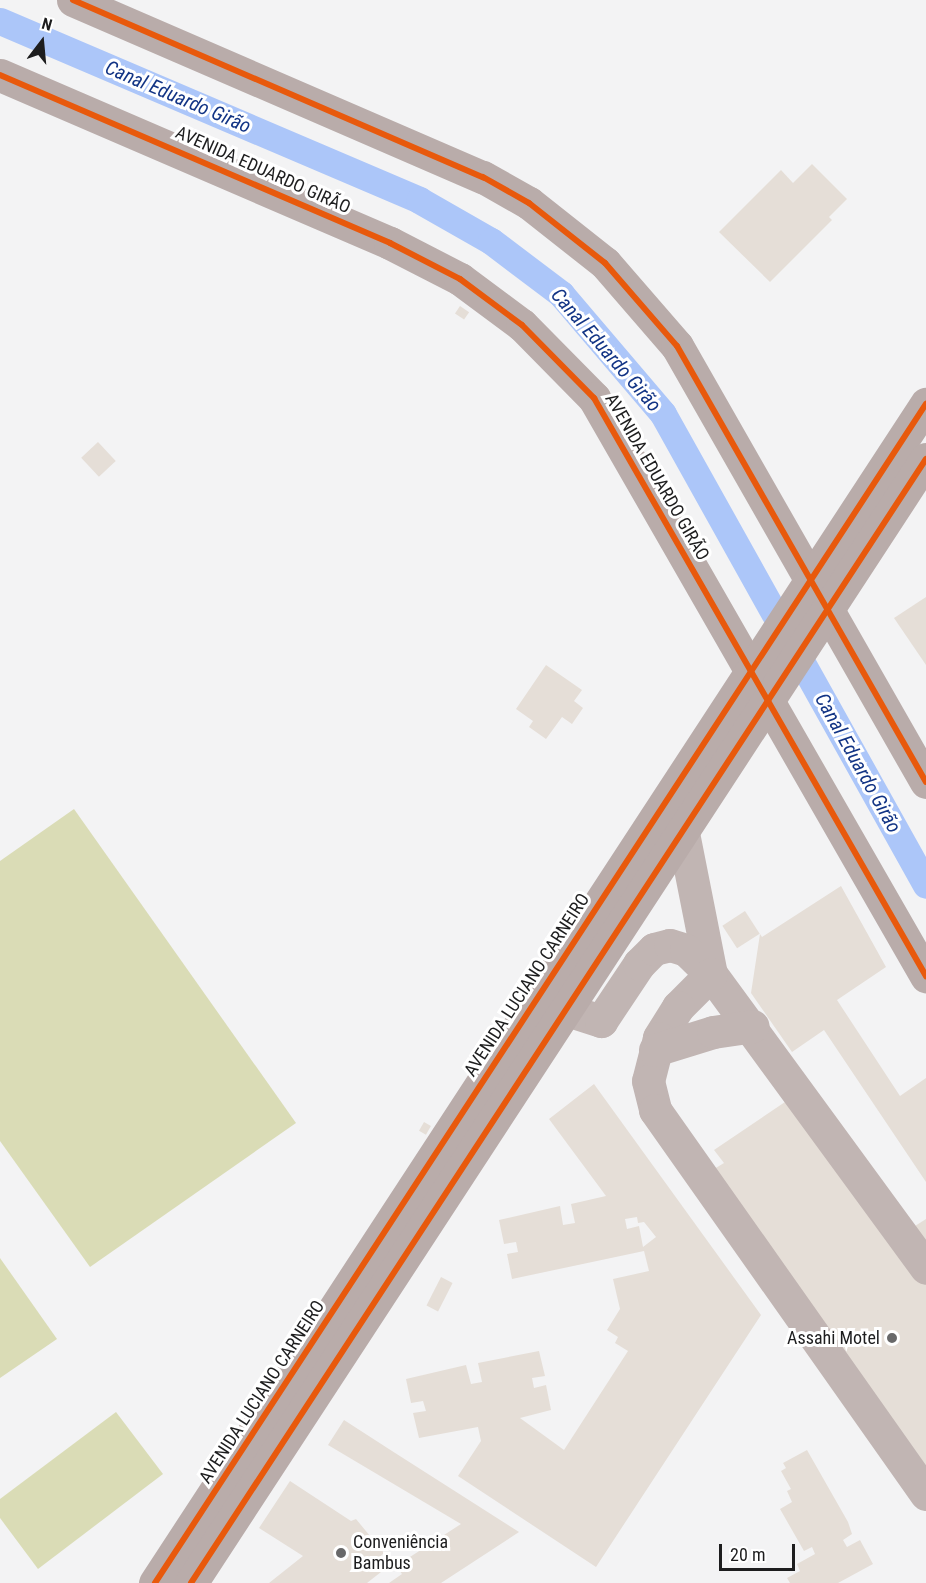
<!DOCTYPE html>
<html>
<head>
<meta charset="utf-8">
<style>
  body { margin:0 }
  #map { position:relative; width:926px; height:1583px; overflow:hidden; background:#f3f3f4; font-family:"Roboto Condensed",sans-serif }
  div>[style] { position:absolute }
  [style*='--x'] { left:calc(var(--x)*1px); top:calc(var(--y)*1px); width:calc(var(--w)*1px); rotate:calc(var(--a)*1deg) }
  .green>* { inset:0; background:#dadcb6 }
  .canal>* { height:27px; margin:-13.5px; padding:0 13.5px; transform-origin:13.5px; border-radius:13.5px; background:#acc6f9 }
  .building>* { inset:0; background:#e5ded7; transform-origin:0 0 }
  .minor>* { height:33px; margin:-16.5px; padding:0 16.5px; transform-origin:16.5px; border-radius:16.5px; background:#c1b5b3 }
  .major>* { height:33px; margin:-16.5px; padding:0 16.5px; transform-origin:16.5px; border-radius:16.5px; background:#b9acaa }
  .cycleway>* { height:6px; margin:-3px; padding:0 3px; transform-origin:3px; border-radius:3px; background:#e8590c }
  .dots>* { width:16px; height:16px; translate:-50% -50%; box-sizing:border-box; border:3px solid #fff; border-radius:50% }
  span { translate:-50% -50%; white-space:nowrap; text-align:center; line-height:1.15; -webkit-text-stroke:6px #fff; paint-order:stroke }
  .street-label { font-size:18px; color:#1d1d1e }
  .poi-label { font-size:18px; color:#1d1d1e }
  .right { translate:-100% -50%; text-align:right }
  .left { translate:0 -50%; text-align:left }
  .water-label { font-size:20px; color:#123485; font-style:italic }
  .north { position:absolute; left:12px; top:12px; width:60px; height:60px; -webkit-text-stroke:4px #fff; paint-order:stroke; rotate:16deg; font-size:16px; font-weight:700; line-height:24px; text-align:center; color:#1d1d1e }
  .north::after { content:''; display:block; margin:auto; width:21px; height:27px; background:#1d1d1e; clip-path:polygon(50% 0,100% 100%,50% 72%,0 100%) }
  .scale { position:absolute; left:719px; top:1544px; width:76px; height:27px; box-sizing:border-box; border:3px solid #1d1d1e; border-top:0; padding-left:8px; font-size:18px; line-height:21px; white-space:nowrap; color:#1d1d1e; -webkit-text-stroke:4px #fff; paint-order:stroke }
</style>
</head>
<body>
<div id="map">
  <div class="green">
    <div style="clip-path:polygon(74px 809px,296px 1123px,90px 1267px,0 1141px,0 861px)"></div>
    <div style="clip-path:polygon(0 1258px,57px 1339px,0 1378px)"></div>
    <div style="clip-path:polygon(116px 1412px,163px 1474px,38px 1569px,0 1518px,0 1499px)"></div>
  </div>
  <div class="canal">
    <div style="--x:0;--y:21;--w:456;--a:23.1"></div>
    <div style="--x:419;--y:200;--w:83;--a:29.7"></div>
    <div style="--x:491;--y:241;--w:88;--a:37.1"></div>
    <div style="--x:561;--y:294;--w:157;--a:49.6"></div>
    <div style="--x:663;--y:414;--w:539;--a:60.82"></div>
  </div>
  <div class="building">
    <div style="clip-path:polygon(812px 164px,847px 199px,829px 217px,832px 220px,770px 282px,719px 232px,781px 170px,793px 183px)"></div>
    <div style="left:460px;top:306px;width:11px;height:9px;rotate:34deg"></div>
    <div style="left:98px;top:442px;width:26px;height:23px;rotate:47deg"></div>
    <div style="clip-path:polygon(926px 597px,926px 665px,894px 618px)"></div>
    <div style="clip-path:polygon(546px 665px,582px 690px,574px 701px,583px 708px,572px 724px,562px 717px,546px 739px,529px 727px,533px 721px,516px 709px)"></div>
    <div style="clip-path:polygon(841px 886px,886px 967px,837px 1000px,900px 1096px,926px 1078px,926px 1182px,824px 1030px,792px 1052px,751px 993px,760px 934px,762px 937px)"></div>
    <div style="left:745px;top:911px;width:27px;height:27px;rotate:57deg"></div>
    <div style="clip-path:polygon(evenodd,594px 1084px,761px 1315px,596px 1567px,458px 1476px,481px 1441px,478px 1427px,419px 1438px,413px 1413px,426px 1411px,423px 1401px,411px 1403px,406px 1379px,466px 1365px,471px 1384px,482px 1382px,478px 1363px,539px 1351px,545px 1376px,532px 1378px,534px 1388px,546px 1385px,551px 1410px,520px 1418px,564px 1450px,628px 1351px,615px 1343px,618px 1337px,607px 1330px,620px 1309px,613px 1279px,649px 1271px,644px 1251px,512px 1279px,507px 1254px,518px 1252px,516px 1242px,504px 1244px,499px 1220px,560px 1206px,563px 1225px,575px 1223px,571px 1204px,606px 1196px,549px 1119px,594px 1084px,637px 1217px,638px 1223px,644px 1222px,656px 1237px,643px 1247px,639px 1226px,627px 1229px,625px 1219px,637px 1217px)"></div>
    <div style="clip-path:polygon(785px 1102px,926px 1274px,926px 1480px,714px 1169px,724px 1163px,714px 1150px)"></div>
    <div style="left:424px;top:1122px;width:8px;height:10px;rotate:30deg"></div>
    <div style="clip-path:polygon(926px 1219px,926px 1242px,915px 1226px)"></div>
    <div style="left:441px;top:1277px;width:13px;height:32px;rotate:27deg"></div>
    <div style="clip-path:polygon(344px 1420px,392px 1451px,519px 1532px,441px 1583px,389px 1583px,402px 1574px,396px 1566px,461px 1524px,328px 1445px)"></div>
    <div style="clip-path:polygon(807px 1450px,848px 1522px,852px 1534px,843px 1540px,847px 1547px,860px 1540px,873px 1564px,838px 1583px,790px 1583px,787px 1578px,800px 1571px,797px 1564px,815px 1554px,812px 1547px,804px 1551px,780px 1509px,792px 1502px,787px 1491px,791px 1489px,781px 1471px,786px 1468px,783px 1463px)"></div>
    <div style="clip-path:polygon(290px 1481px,351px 1521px,356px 1519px,384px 1553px,374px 1562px,381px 1572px,367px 1583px,269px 1583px,303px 1556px,259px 1528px)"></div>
  </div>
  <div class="minor">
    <div style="--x:683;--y:833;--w:144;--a:78.8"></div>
    <div style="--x:711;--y:974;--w:364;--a:53.8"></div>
    <div style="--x:567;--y:1010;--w:36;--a:18"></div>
    <div style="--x:601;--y:1021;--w:69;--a:-56.3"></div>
    <div style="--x:639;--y:964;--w:21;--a:-45"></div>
    <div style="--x:654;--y:949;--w:16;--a:-14"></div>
    <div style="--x:670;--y:945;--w:17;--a:17"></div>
    <div style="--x:686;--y:950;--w:35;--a:44"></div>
    <div style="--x:711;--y:974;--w:47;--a:135"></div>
    <div style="--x:678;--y:1007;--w:36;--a:122"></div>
    <div style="--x:659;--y:1038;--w:44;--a:104.3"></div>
    <div style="--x:648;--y:1081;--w:30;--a:76"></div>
    <div style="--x:655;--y:1110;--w:470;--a:54.8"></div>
    <div style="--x:655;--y:1050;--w:61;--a:-17.2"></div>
    <div style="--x:713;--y:1032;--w:40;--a:-8.5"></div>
  </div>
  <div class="major">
    <div style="--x:73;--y:0;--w:447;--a:23.4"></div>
    <div style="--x:483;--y:177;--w:53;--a:29.5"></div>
    <div style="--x:529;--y:203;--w:97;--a:38.3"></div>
    <div style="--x:605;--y:263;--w:110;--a:49.1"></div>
    <div style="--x:677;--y:346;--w:502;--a:60.27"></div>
    <div style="--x:0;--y:75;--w:425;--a:23.3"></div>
    <div style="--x:390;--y:243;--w:79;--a:27.2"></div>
    <div style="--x:460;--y:279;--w:77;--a:36.6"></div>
    <div style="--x:522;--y:325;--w:103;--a:45.4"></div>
    <div style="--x:594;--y:398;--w:667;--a:60.13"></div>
    <div style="--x:155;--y:1583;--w:1409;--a:-56.82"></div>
    <div style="--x:191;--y:1583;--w:1343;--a:-56.82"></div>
  </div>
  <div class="cycleway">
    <div style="--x:73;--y:0;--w:447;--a:23.4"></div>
    <div style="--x:483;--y:177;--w:53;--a:29.5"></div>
    <div style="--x:529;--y:203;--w:97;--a:38.3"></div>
    <div style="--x:605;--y:263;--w:110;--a:49.1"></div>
    <div style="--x:677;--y:346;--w:502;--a:60.27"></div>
    <div style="--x:0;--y:75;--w:425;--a:23.3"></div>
    <div style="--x:390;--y:243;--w:79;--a:27.2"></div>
    <div style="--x:460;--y:279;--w:77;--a:36.6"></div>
    <div style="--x:522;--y:325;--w:103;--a:45.4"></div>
    <div style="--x:594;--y:398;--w:667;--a:60.13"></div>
    <div style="--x:155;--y:1583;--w:1409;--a:-56.82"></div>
    <div style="--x:191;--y:1583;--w:1343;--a:-56.82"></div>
  </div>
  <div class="dots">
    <div style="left:892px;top:1338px;background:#686869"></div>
    <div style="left:341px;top:1553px;background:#686869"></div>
  </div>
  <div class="street-label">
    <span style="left:263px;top:170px;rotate:24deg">AVENIDA EDUARDO GIRÃO</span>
    <span style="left:657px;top:477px;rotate:60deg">AVENIDA EDUARDO GIRÃO</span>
    <span style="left:527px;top:985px;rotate:-57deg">AVENIDA LUCIANO CARNEIRO</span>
    <span style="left:262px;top:1392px;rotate:-57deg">AVENIDA LUCIANO CARNEIRO</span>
  </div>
  <div class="poi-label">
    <span class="right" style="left:880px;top:1338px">Assahi Motel</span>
    <span class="left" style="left:353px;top:1553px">Conveniência<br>Bambus</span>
  </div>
  <div class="water-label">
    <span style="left:178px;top:97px;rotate:23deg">Canal Eduardo Girão</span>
    <span style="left:606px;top:350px;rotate:49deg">Canal Eduardo Girão</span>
    <span style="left:858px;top:763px;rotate:61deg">Canal Eduardo Girão</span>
  </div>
  <div class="north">N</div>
  <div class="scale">20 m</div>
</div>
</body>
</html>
